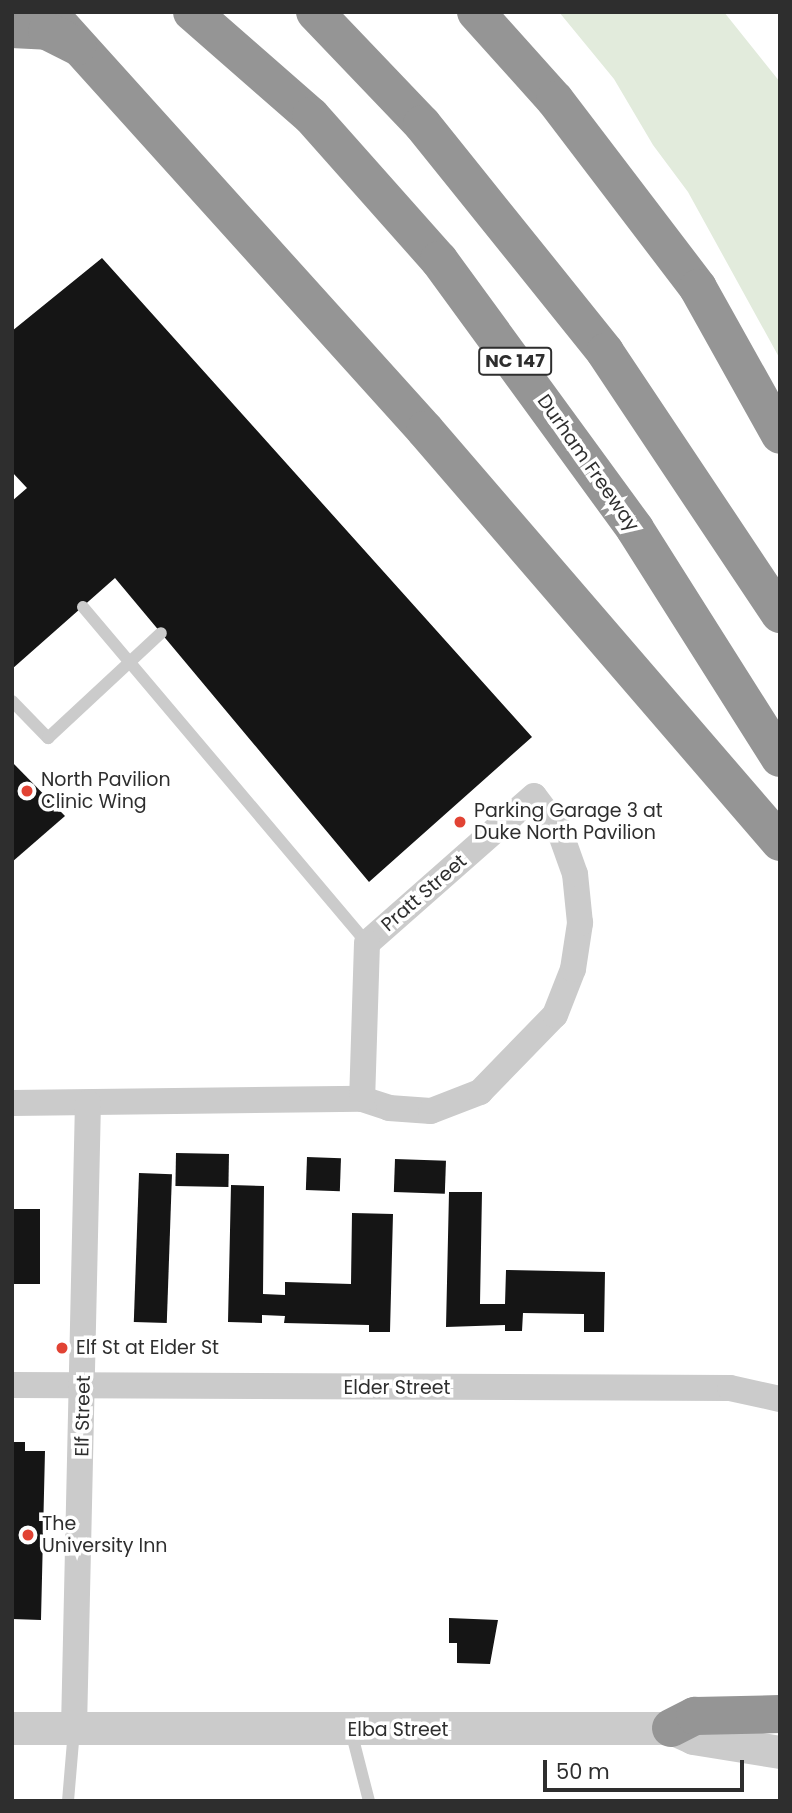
<!DOCTYPE html>
<html>
<head>
<meta charset="utf-8">
<style>
  body { margin:0 }
  #map { position:relative; width:792px; height:1813px; overflow:hidden; background:#fff; font-family:Poppins,sans-serif }
  div>[style] { position:absolute }
  [style*='--x'] { left:calc(var(--x)*1px); top:calc(var(--y)*1px); width:calc(var(--w)*1px); rotate:calc(var(--a)*1deg) }
  .green>* { inset:0; background:#e2ebdc }
  .building>* { inset:0; background:#151515; transform-origin:0 0 }
  .service>* { height:12px; margin:-6px; padding:0 6px; transform-origin:6px; border-radius:6px; background:#cbcbcb }
  .minor>* { height:26px; margin:-13px; padding:0 13px; transform-origin:13px; border-radius:13px; background:#cbcbcb }
  .tertiary>* { height:33px; margin:-16.5px; padding:0 16.5px; transform-origin:16.5px; border-radius:16.5px; background:#cbcbcb }
  .motorway>* { height:38px; margin:-19px; padding:0 19px; transform-origin:19px; border-radius:19px; background:#959595 }
  .rail>* { height:8px; margin-top:-4px; transform-origin:0; background:repeating-linear-gradient(90deg,#fff 0 16px,#838383 0 32px); box-sizing:border-box; border-block:2px solid #838383 }
  .dots>* { width:19px; height:19px; translate:-50% -50%; box-sizing:border-box; border:4px solid #fff; border-radius:50% }
  span { translate:-50% -50%; white-space:nowrap; text-align:center; line-height:1.15; -webkit-text-stroke:7px #fff; paint-order:stroke }
  .shield-label span { padding:2px 5px; background:#fff; border:2px solid; border-radius:5px; -webkit-text-stroke-width:0 }
  .shield-label { font-size:18px; color:#2e2e2e; font-weight:700 }
  .street-label { font-size:19px; color:#2e2e2e }
  .poi-label { font-size:19px; color:#2e2e2e }
  .left { translate:0 -50%; text-align:left }
  .frame { position:absolute; inset:0; border:14px solid #2e2e2e; pointer-events:none }
  .scale { position:absolute; left:543px; top:1760px; width:201px; height:32px; box-sizing:border-box; border:4px solid #2e2e2e; border-top:0; padding-left:9px; font-size:21px; line-height:24px; white-space:nowrap; color:#2e2e2e; -webkit-text-stroke:5px #fff; paint-order:stroke }
</style>
</head>
<body>
<div id="map">
  <div class="green">
    <div style="clip-path:polygon(559px 12px,724px 12px,780px 82px,780px 359px,688px 192px,653px 145px,614px 79px)"></div>
  </div>
  <div class="building">
    <div style="clip-path:polygon(102px 258px,532px 737px,369px 882px,115px 578px,12px 669px,12px 501px,27px 488px,12px 472px,12px 331px)"></div>
    <div style="clip-path:polygon(12px 762px,65px 816px,12px 862px)"></div>
    <div style="left:176px;top:1153px;width:53px;height:33px;rotate:1deg"></div>
    <div style="left:307px;top:1157px;width:34px;height:33px;rotate:2deg"></div>
    <div style="left:395px;top:1159px;width:51px;height:33px;rotate:2deg"></div>
    <div style="left:139px;top:1173px;width:33px;height:149px;rotate:2deg"></div>
    <div style="clip-path:polygon(231px 1185px,264px 1186px,263px 1294px,285px 1295px,285px 1282px,351px 1284px,352px 1213px,393px 1214px,390px 1332px,369px 1332px,369px 1325px,284px 1323px,285px 1316px,262px 1315px,262px 1323px,228px 1322px)"></div>
    <div style="clip-path:polygon(449px 1192px,482px 1192px,480px 1304px,505px 1304px,506px 1270px,605px 1272px,604px 1332px,584px 1332px,584px 1314px,523px 1313px,522px 1331px,505px 1331px,505px 1325px,446px 1327px)"></div>
    <div style="left:12px;top:1209px;width:28px;height:75px"></div>
    <div style="clip-path:polygon(12px 1442px,25px 1442px,25px 1451px,45px 1451px,41px 1620px,12px 1619px)"></div>
    <div style="clip-path:polygon(449px 1618px,498px 1620px,490px 1664px,457px 1663px,457px 1643px,449px 1643px)"></div>
  </div>
  <div class="service">
    <div style="--x:83;--y:607;--w:440;--a:49.8"></div>
    <div style="--x:12;--y:701;--w:52;--a:45.8"></div>
    <div style="--x:48;--y:738;--w:154;--a:-42.9"></div>
    <div style="--x:351;--y:1731;--w:72;--a:75.6"></div>
    <div style="--x:68;--y:1801;--w:72;--a:-85.2"></div>
  </div>
  <div class="minor">
    <div style="--x:12;--y:1103;--w:350;--a:-0.7"></div>
    <div style="--x:362;--y:1099;--w:28;--a:18"></div>
    <div style="--x:389;--y:1108;--w:42;--a:4.1"></div>
    <div style="--x:431;--y:1111;--w:53;--a:-21.2"></div>
    <div style="--x:480;--y:1092;--w:107;--a:-45.8"></div>
    <div style="--x:555;--y:1015;--w:49;--a:-68.6"></div>
    <div style="--x:573;--y:969;--w:47;--a:-81.3"></div>
    <div style="--x:580;--y:923;--w:49;--a:-95.8"></div>
    <div style="--x:575;--y:874;--w:48;--a:-109.6"></div>
    <div style="--x:559;--y:829;--w:41;--a:-127.1"></div>
    <div style="--x:534;--y:796;--w:222;--a:138.6"></div>
    <div style="--x:367;--y:943;--w:156;--a:91.8"></div>
    <div style="--x:12;--y:1385;--w:718;--a:0.24"></div>
    <div style="--x:730;--y:1388;--w:51;--a:12.4"></div>
    <div style="--x:74;--y:1728;--w:625;--a:-88.72"></div>
  </div>
  <div class="tertiary">
    <div style="--x:12;--y:1728;--w:659;--a:0"></div>
    <div style="--x:671;--y:1728;--w:24;--a:24"></div>
    <div style="--x:693;--y:1738;--w:88;--a:9.1"></div>
  </div>
  <div class="motorway">
    <div style="--x:48;--y:12;--w:563;--a:47.95"></div>
    <div style="--x:425;--y:430;--w:544;--a:49.25"></div>
    <div style="--x:192;--y:12;--w:158;--a:41.2"></div>
    <div style="--x:311;--y:116;--w:193;--a:48.4"></div>
    <div style="--x:439;--y:260;--w:333;--a:53.9"></div>
    <div style="--x:635;--y:529;--w:271;--a:57.7"></div>
    <div style="--x:315;--y:12;--w:155;--a:46.3"></div>
    <div style="--x:422;--y:124;--w:292;--a:51.2"></div>
    <div style="--x:605;--y:352;--w:315;--a:56.3"></div>
    <div style="--x:476;--y:12;--w:118;--a:48.1"></div>
    <div style="--x:555;--y:100;--w:236;--a:52.7"></div>
    <div style="--x:698;--y:288;--w:168;--a:60.8"></div>
    <div style="--x:12;--y:29;--w:35;--a:3"></div>
    <div style="--x:47;--y:31;--w:34;--a:27"></div>
    <div style="--x:671;--y:1728;--w:27;--a:-27"></div>
    <div style="--x:695;--y:1716;--w:85;--a:-1.3"></div>
  </div>
  <div class="rail">
    <div style="--x:780;--y:12;--w:1;--a:90"></div>
  </div>
  <div class="dots">
    <div style="left:27px;top:791px;background:#e14334"></div>
    <div style="left:460px;top:822px;background:#e14334"></div>
    <div style="left:62px;top:1348px;background:#e14334"></div>
    <div style="left:28px;top:1535px;background:#e14334"></div>
  </div>
  <div class="shield-label">
    <span style="left:515px;top:361px">NC 147</span>
  </div>
  <div class="street-label">
    <span style="left:588px;top:463px;rotate:55deg">Durham Freeway</span>
    <span style="left:424px;top:893px;rotate:-41deg">Pratt Street</span>
    <span style="left:397px;top:1388px">Elder Street</span>
    <span style="left:83px;top:1416px;rotate:-89deg">Elf Street</span>
    <span style="left:398px;top:1730px">Elba Street</span>
  </div>
  <div class="poi-label">
    <span class="left" style="left:41px;top:791px">North Pavilion<br>Clinic Wing</span>
    <span class="left" style="left:474px;top:822px">Parking Garage 3 at<br>Duke North Pavilion</span>
    <span class="left" style="left:76px;top:1348px">Elf St at Elder St</span>
    <span class="left" style="left:42px;top:1535px">The<br>University Inn</span>
  </div>
  <div class="frame"></div>
  <div class="scale">50 m</div>
</div>
</body>
</html>
